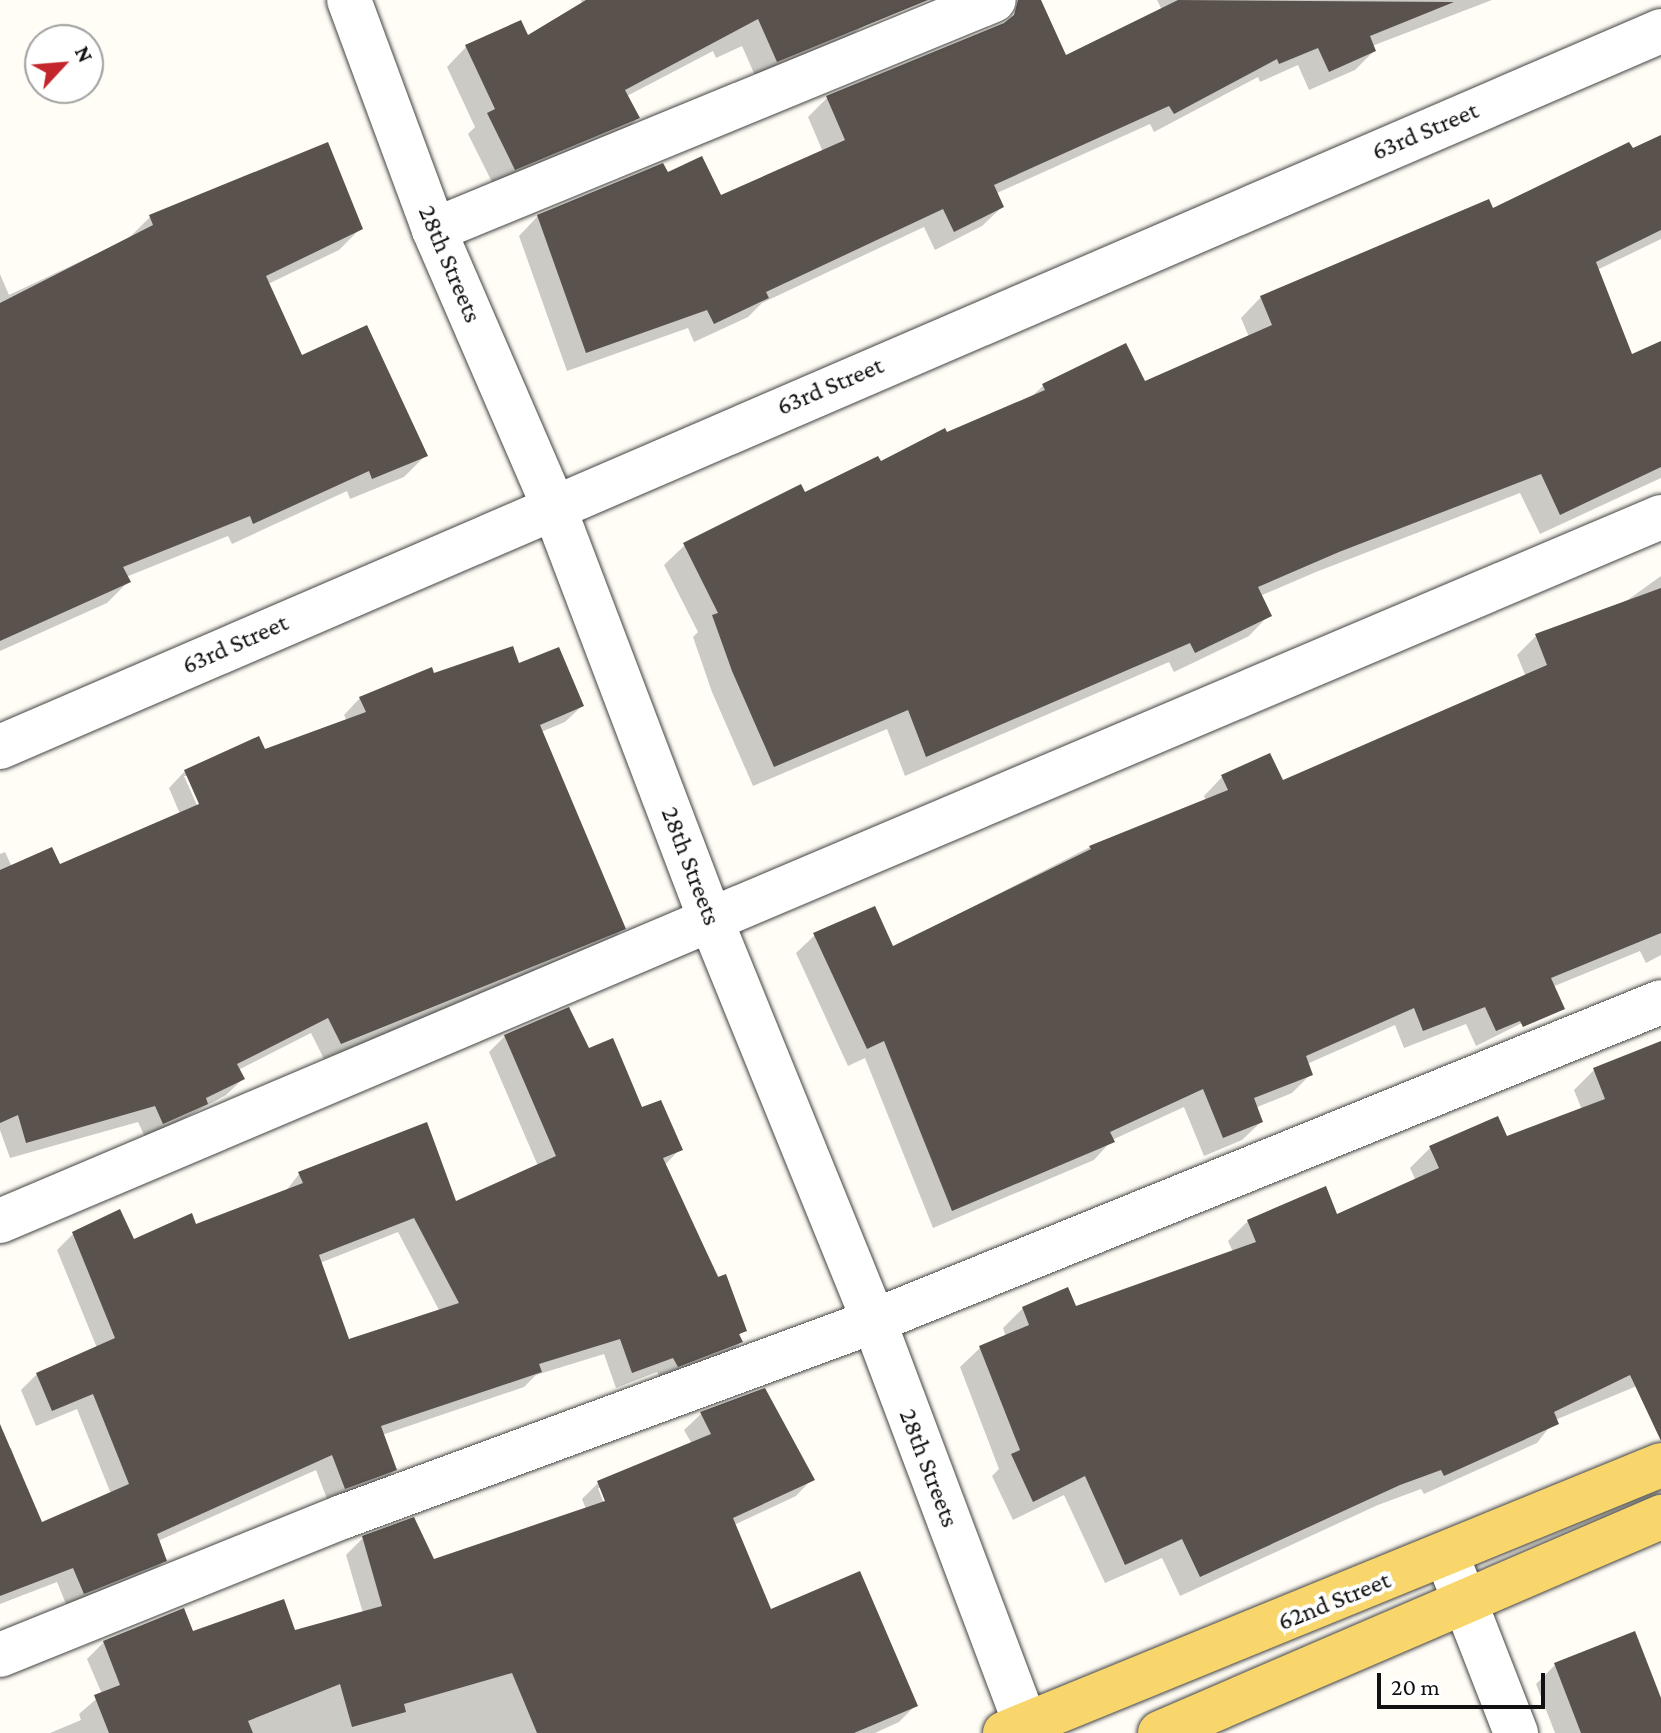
<!DOCTYPE html>
<html>
<head>
<meta charset="utf-8">
<style>
  body { margin:0 }
  #map { position:relative; width:1661px; height:1733px; overflow:hidden; background:#fffdf5; font-family:"Crimson Pro",serif }
  div>[style] { position:absolute }
  [style*='--x'] { left:calc(var(--x)*1px); top:calc(var(--y)*1px); width:calc(var(--w)*1px); rotate:calc(var(--a)*1deg) }
  .shadow>* { inset:0; background:#0003 }
  .building>* { inset:0; background:#5a524d }
  .roads { filter:drop-shadow(0 0 2px #444) drop-shadow(0 0 2px #444) }
  .minor>* { height:44px; margin:-22px; padding:0 22px; transform-origin:22px; border-radius:22px; background:#fff }
  .major>* { height:44px; margin:-22px; padding:0 22px; transform-origin:22px; border-radius:22px; background:#f9d66b }
  span { translate:-50% -50%; white-space:nowrap; text-align:center; line-height:1.15; -webkit-text-stroke:8px #fff; paint-order:stroke }
  .street-label { font-size:26px; color:#111 }
  .north { position:absolute; left:24px; top:24px; width:80px; height:80px; box-sizing:border-box; background:#fff; border:2px solid #a0a0a0; border-radius:50%; rotate:64deg; font-size:22px; font-weight:700; line-height:32px; text-align:center; color:#111 }
  .north::after { content:''; display:block; margin:auto; width:28px; height:36px; background:#c4262e; clip-path:polygon(50% 0,100% 100%,50% 72%,0 100%) }
  .scale { position:absolute; left:1377px; top:1673px; width:168px; height:36px; box-sizing:border-box; border:4px solid #111; border-top:0; padding-left:10px; font-size:24px; line-height:28px; white-space:nowrap; color:#111; -webkit-text-stroke:6px #fff; paint-order:stroke }
</style>
</head>
<body>
<div id="map">
  <div class="shadow">
    <div style="clip-path:polygon(581px 0,908px 0,859px 29px,841px 46px,757px 80px,742px 46px,716px 58px,713px 51px,627px 96px,638px 118px,618px 138px,495px 188px,468px 134px,475px 127px,447px 67px,466px 47px,527px 38px,582px 4px)"></div>
    <div style="clip-path:polygon(1157px 0,1492px 0,1372px 46px,1374px 51px,1355px 70px,1309px 90px,1298px 65px,1260px 82px,1258px 77px,1154px 132px,1150px 124px,995px 194px,1002px 207px,982px 226px,935px 250px,924px 227px,762px 303px,748px 317px,694px 342px,688px 328px,567px 371px,519px 236px,538px 216px,667px 175px,720px 198px,823px 152px,808px 117px,827px 98px,1065px 58px,1162px 10px)"></div>
    <div style="clip-path:polygon(1661px 138px,1661px 239px,1597px 270px,1631px 357px,1661px 343px,1661px 478px,1540px 534px,1520px 493px,1316px 572px,1260px 596px,1269px 615px,1249px 636px,1174px 672px,1169px 662px,905px 776px,887px 729px,753px 786px,712px 692px,693px 637px,698px 632px,664px 565px,685px 545px,1029px 399px,1043px 386px,1144px 384px,1249px 337px,1241px 318px,1261px 297px,1492px 211px)"></div>
    <div style="clip-path:polygon(150px 217px,360px 229px,339px 250px,268px 284px,301px 358px,425px 456px,404px 477px,350px 499px,347px 491px,232px 544px,228px 536px,126px 577px,128px 582px,107px 603px,0 651px,0 274px,9px 295px,128px 239px)"></div>
    <div style="clip-path:polygon(1661px 576px,1661px 955px,1646px 963px,1640px 951px,1552px 987px,1538px 1015px,1476px 1046px,1466px 1024px,1404px 1048px,1395px 1025px,1307px 1064px,1311px 1074px,1292px 1093px,1255px 1108px,1261px 1122px,1242px 1140px,1204px 1156px,1184px 1107px,1112px 1140px,1094px 1160px,933px 1228px,865px 1058px,848px 1066px,796px 953px,815px 935px,892px 948px,1090px 847px,1206px 801px,1204px 796px,1222px 777px,1282px 783px,1526px 677px,1517px 655px,1536px 636px,1622px 604px)"></div>
    <div style="clip-path:polygon(evenodd,518px 665px,582px 706px,565px 722px,541px 732px,624px 928px,607px 944px,324px 1059px,311px 1033px,238px 1070px,243px 1079px,226px 1095px,146px 1139px,138px 1122px,10px 1158px,0 1130px,0 854px,5px 852px,12px 867px,59px 867px,180px 814px,169px 788px,185px 771px,264px 752px,347px 721px,344px 715px,360px 698px,433px 676px,518px 665px,184px 776px,189px 776px,205px 812px,201px 814px,184px 776px)"></div>
    <div style="clip-path:polygon(evenodd,505px 1036px,588px 1051px,680px 1149px,664px 1166px,745px 1330px,738px 1336px,741px 1342px,725px 1358px,662px 1381px,657px 1372px,616px 1388px,604px 1354px,536px 1375px,524px 1387px,382px 1435px,395px 1470px,379px 1486px,329px 1504px,316px 1470px,158px 1541px,165px 1560px,149px 1576px,68px 1609px,57px 1582px,0 1604px,0 1453px,11px 1448px,40px 1524px,111px 1494px,77px 1409px,36px 1426px,21px 1390px,37px 1374px,97px 1348px,57px 1250px,73px 1234px,133px 1241px,195px 1226px,285px 1192px,300px 1173px,455px 1204px,538px 1166px,489px 1052px,505px 1036px,398px 1232px,440px 1312px,348px 1341px,320px 1263px,398px 1232px)"></div>
    <div style="clip-path:polygon(1641px 1051px,1661px 1087px,1661px 1376px,1555px 1420px,1537px 1443px,1424px 1494px,1421px 1489px,1378px 1505px,1180px 1596px,1162px 1558px,1105px 1583px,1064px 1495px,1013px 1520px,992px 1476px,999px 1469px,960px 1367px,980px 1348px,1006px 1337px,1003px 1328px,1023px 1308px,1074px 1309px,1233px 1252px,1228px 1241px,1248px 1221px,1336px 1216px,1416px 1181px,1410px 1168px,1430px 1148px,1506px 1139px,1582px 1110px,1574px 1090px,1594px 1070px)"></div>
    <div style="clip-path:polygon(evenodd,701px 1414px,812px 1479px,796px 1496px,734px 1525px,770px 1611px,915px 1706px,899px 1722px,875px 1733px,50px 1733px,81px 1720px,79px 1714px,102px 1694px,87px 1659px,104px 1642px,294px 1632px,363px 1613px,346px 1555px,363px 1538px,433px 1562px,586px 1509px,582px 1499px,598px 1483px,692px 1444px,684px 1430px,701px 1414px,598px 1488px,602px 1488px,607px 1511px,598px 1488px)"></div>
    <div style="clip-path:polygon(1555px 1665px,1661px 1703px,1661px 1733px,1555px 1733px,1536px 1684px)"></div>
  </div>
  <div class="building">
    <div style="clip-path:polygon(586px 0,928px 0,777px 62px,758px 19px,625px 90px,640px 118px,515px 170px,487px 113px,495px 109px,465px 45px,521px 20px,528px 35px)"></div>
    <div style="clip-path:polygon(1018px 0,1041px 0,1066px 55px,1178px 0,1454px 2px,1370px 36px,1376px 51px,1329px 72px,1318px 48px,1279px 64px,1277px 59px,1174px 114px,1169px 106px,994px 185px,1004px 207px,954px 232px,943px 209px,766px 292px,769px 298px,714px 324px,707px 310px,586px 353px,537px 215px,663px 163px,668px 172px,702px 156px,721px 195px,845px 140px,826px 96px,1004px 23px,1014px 15px)"></div>
    <div style="clip-path:polygon(1661px 135px,1661px 230px,1596px 262px,1632px 354px,1661px 341px,1661px 467px,1560px 515px,1541px 474px,1339px 552px,1258px 587px,1272px 616px,1195px 653px,1190px 643px,926px 757px,908px 710px,774px 767px,732px 671px,712px 615px,718px 613px,683px 543px,801px 484px,805px 492px,878px 456px,881px 461px,945px 428px,947px 432px,1045px 390px,1042px 384px,1126px 343px,1145px 381px,1272px 325px,1260px 296px,1489px 199px,1493px 208px,1629px 142px,1633px 148px)"></div>
    <div style="clip-path:polygon(328px 142px,363px 229px,266px 276px,302px 355px,367px 325px,428px 456px,372px 479px,369px 471px,253px 524px,250px 516px,123px 567px,131px 582px,0 641px,0 303px,153px 225px,149px 215px)"></div>
    <div style="clip-path:polygon(1661px 588px,1661px 933px,1551px 978px,1565px 1009px,1523px 1027px,1520px 1021px,1496px 1031px,1485px 1007px,1423px 1031px,1414px 1008px,1306px 1056px,1313px 1075px,1254px 1098px,1263px 1122px,1223px 1138px,1203px 1089px,1110px 1132px,1115px 1142px,952px 1211px,884px 1041px,867px 1049px,813px 933px,875px 906px,893px 946px,1091px 849px,1089px 846px,1228px 790px,1221px 775px,1270px 753px,1283px 780px,1547px 665px,1535px 634px)"></div>
    <div style="clip-path:polygon(513px 646px,519px 663px,559px 647px,584px 706px,540px 725px,626px 929px,341px 1044px,328px 1018px,237px 1064px,245px 1079px,206px 1098px,208px 1104px,163px 1124px,155px 1106px,26px 1143px,18px 1115px,0 1123px,0 870px,52px 847px,60px 864px,199px 804px,184px 770px,259px 736px,265px 749px,366px 712px,359px 697px,432px 667px,434px 673px)"></div>
    <div style="clip-path:polygon(evenodd,569px 1007px,589px 1048px,613px 1038px,642px 1107px,661px 1100px,683px 1150px,663px 1158px,718px 1277px,726px 1274px,747px 1331px,739px 1334px,743px 1342px,678px 1367px,673px 1358px,632px 1373px,620px 1339px,539px 1364px,542px 1372px,381px 1426px,397px 1470px,345px 1489px,332px 1455px,157px 1534px,167px 1561px,84px 1594px,73px 1568px,0 1596px,0 1424px,42px 1522px,129px 1484px,93px 1394px,52px 1411px,36px 1373px,115px 1338px,72px 1232px,120px 1209px,134px 1239px,192px 1213px,196px 1224px,303px 1183px,298px 1172px,427px 1122px,456px 1201px,556px 1156px,504px 1035px,569px 1007px,414px 1218px,459px 1303px,349px 1339px,319px 1255px,414px 1218px)"></div>
    <div style="clip-path:polygon(1661px 1041px,1661px 1441px,1630px 1375px,1554px 1412px,1559px 1424px,1444px 1476px,1441px 1470px,1400px 1485px,1200px 1577px,1182px 1539px,1125px 1565px,1085px 1476px,1033px 1502px,1011px 1454px,1020px 1450px,979px 1346px,1029px 1325px,1022px 1307px,1068px 1287px,1076px 1306px,1256px 1242px,1247px 1220px,1326px 1186px,1337px 1214px,1439px 1168px,1429px 1146px,1498px 1116px,1507px 1136px,1605px 1099px,1593px 1068px)"></div>
    <div style="clip-path:polygon(765px 1388px,815px 1480px,733px 1518px,771px 1609px,860px 1571px,918px 1706px,854px 1733px,537px 1733px,512px 1673px,404px 1704px,406px 1712px,352px 1727px,340px 1684px,248px 1721px,253px 1733px,109px 1733px,94px 1695px,120px 1685px,103px 1641px,184px 1608px,193px 1631px,284px 1599px,295px 1630px,382px 1606px,362px 1536px,414px 1517px,434px 1559px,605px 1501px,597px 1481px,711px 1434px,700px 1412px)"></div>
    <div style="clip-path:polygon(1635px 1631px,1661px 1698px,1661px 1733px,1581px 1733px,1554px 1663px)"></div>
  </div>
  <div class="roads">
    <div class="minor">
      <div style="--x:349;--y:0;--w:245;--a:69.7"></div>
      <div style="--x:434;--y:230;--w:300;--a:66.6"></div>
      <div style="--x:553;--y:505;--w:444;--a:69.2"></div>
      <div style="--x:711;--y:920;--w:433;--a:67.9"></div>
      <div style="--x:874;--y:1321;--w:440;--a:69.4"></div>
      <div style="--x:434;--y:230;--w:605;--a:-22.33"></div>
      <div style="--x:0;--y:747;--w:1809;--a:-23.32"></div>
      <div style="--x:0;--y:1221;--w:1804;--a:-22.97"></div>
      <div style="--x:1447;--y:1556;--w:190;--a:68.7"></div>
      <div style="--x:0;--y:1655;--w:369;--a:-22"></div>
      <div style="--x:342;--y:1517;--w:567;--a:-20.22"></div>
      <div style="--x:874;--y:1321;--w:849;--a:-22.06"></div>
    </div>
    <div class="major">
      <div style="--x:1005;--y:1733;--w:709;--a:-22.22"></div>
      <div style="--x:1160;--y:1733;--w:546;--a:-23.32"></div>
    </div>
  </div>
  <div class="street-label">
    <span style="left:1425px;top:131px;rotate:-23deg">63rd Street</span>
    <span style="left:450px;top:264px;rotate:67deg">28th Streets</span>
    <span style="left:830px;top:386px;rotate:-23deg">63rd Street</span>
    <span style="left:235px;top:644px;rotate:-24deg">63rd Street</span>
    <span style="left:691px;top:866px;rotate:69deg">28th Streets</span>
    <span style="left:929px;top:1468px;rotate:69deg">28th Streets</span>
    <span style="left:1334px;top:1601px;rotate:-22deg">62nd Street</span>
  </div>
  <div class="north">N</div>
  <div class="scale">20 m</div>
</div>
</body>
</html>
